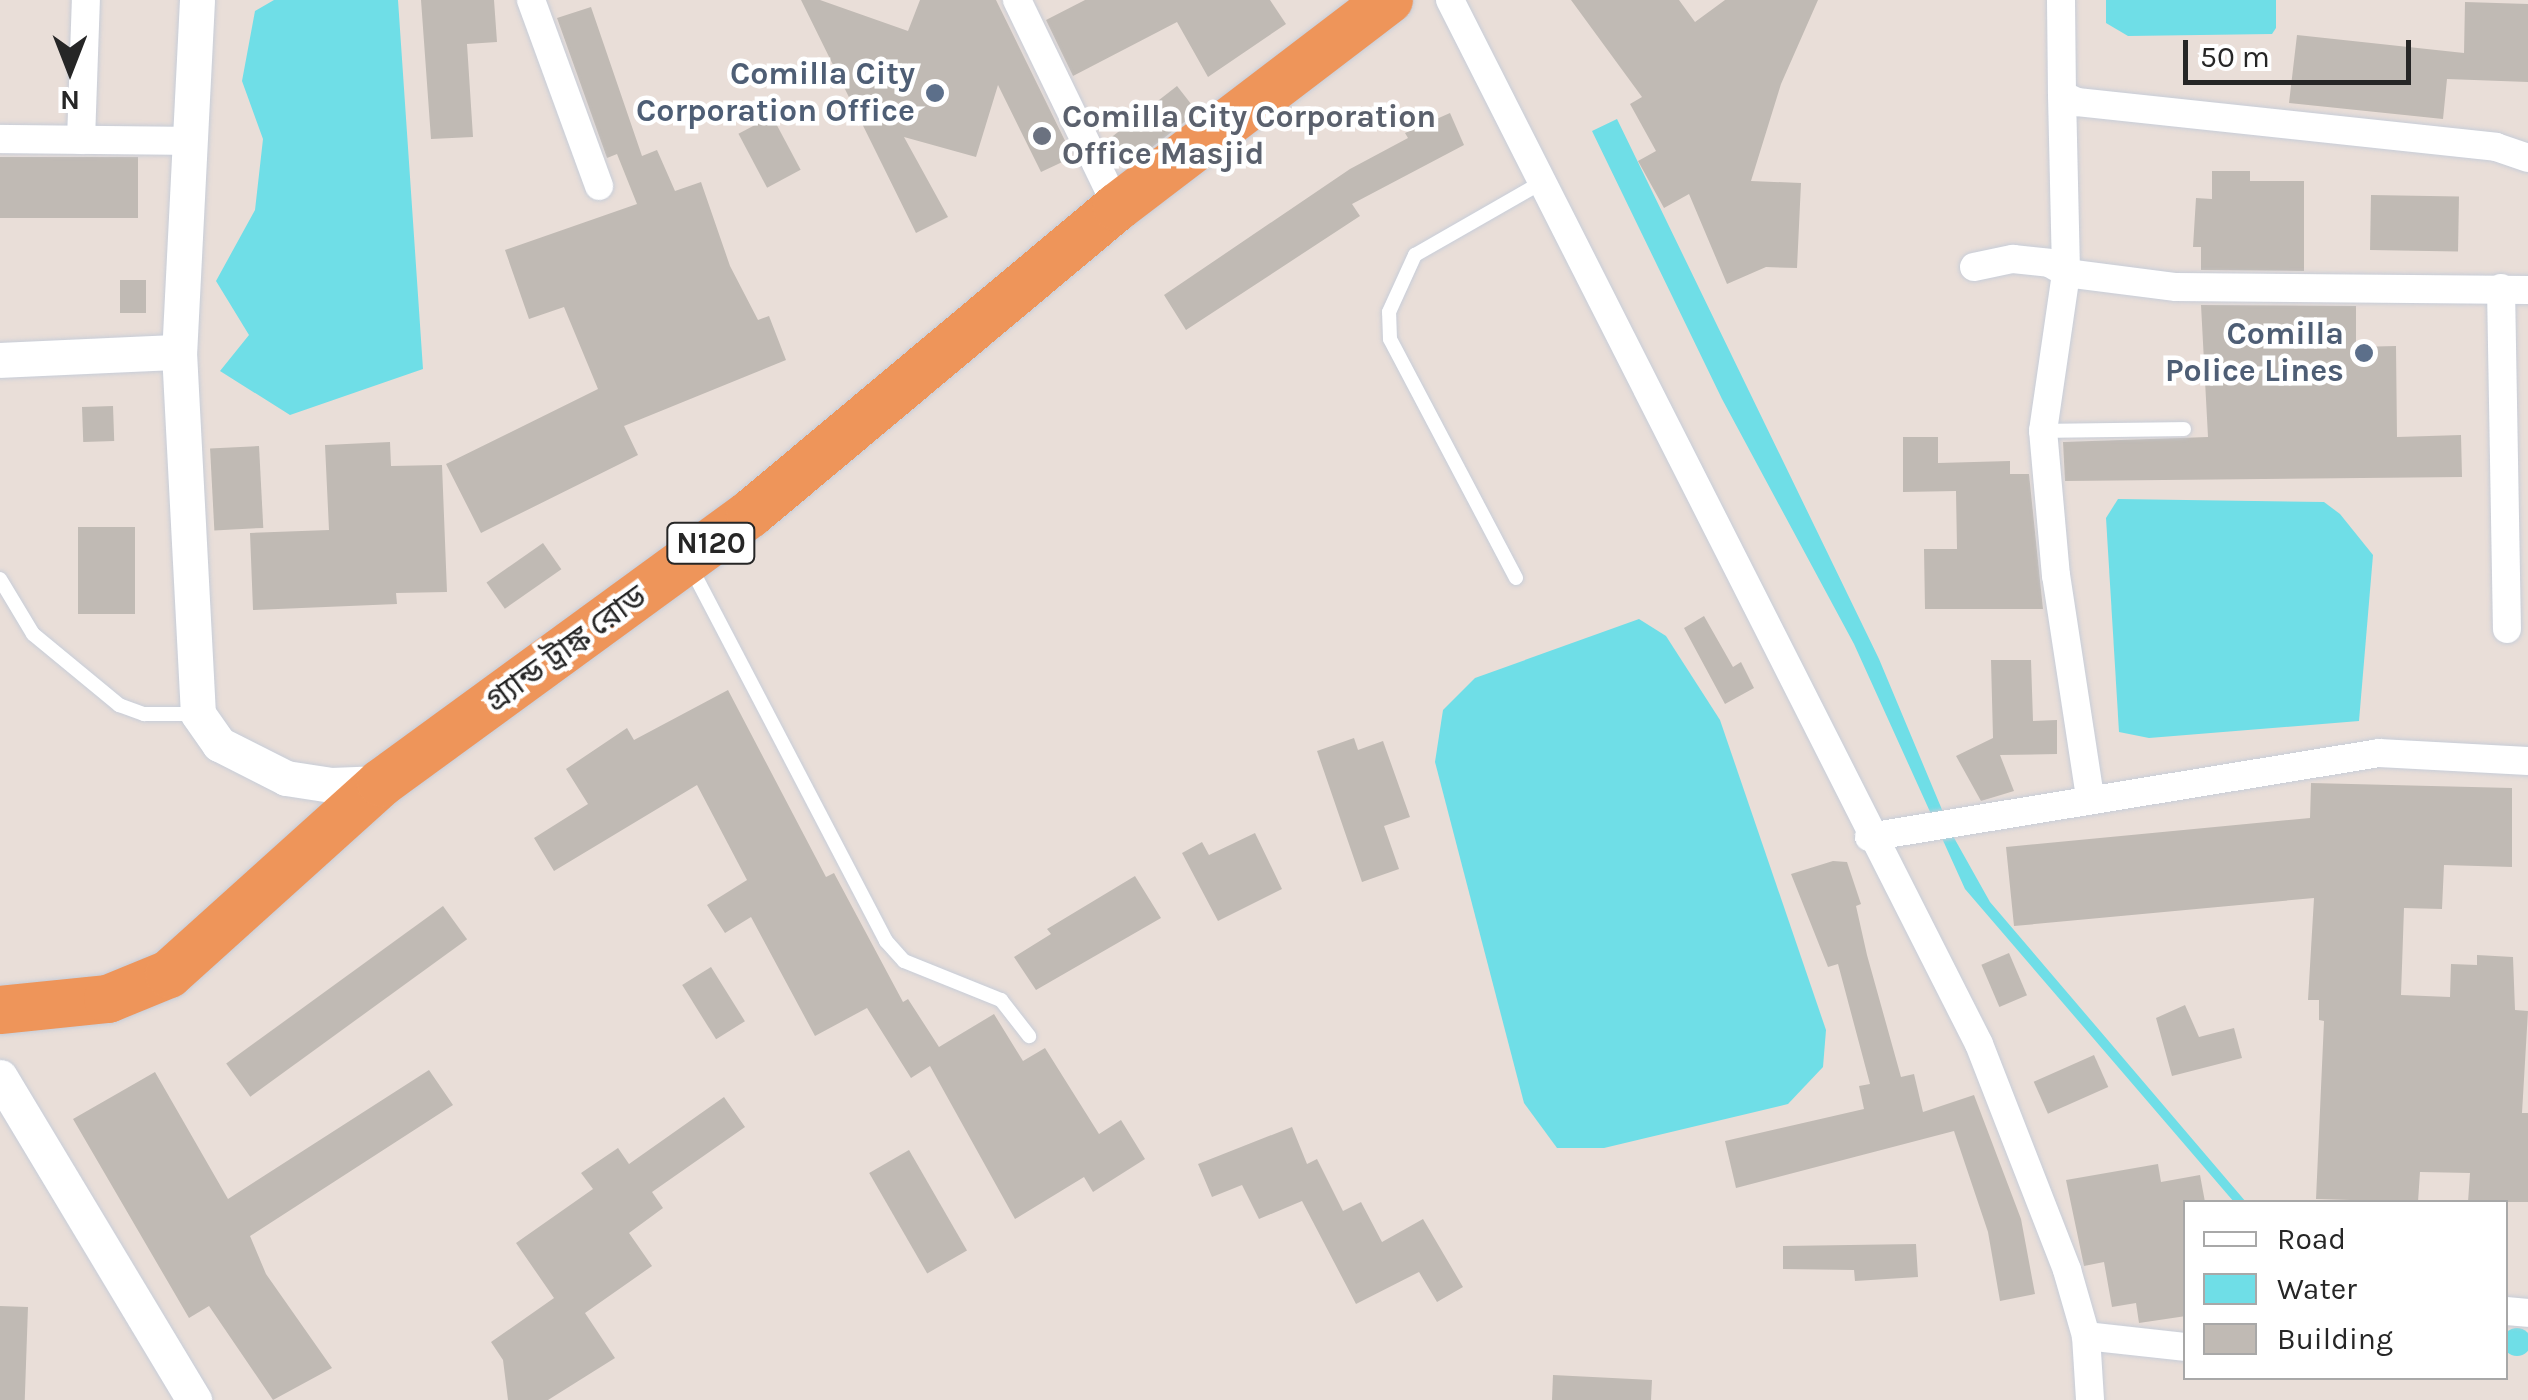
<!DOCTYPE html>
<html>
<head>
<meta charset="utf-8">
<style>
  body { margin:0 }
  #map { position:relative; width:2528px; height:1400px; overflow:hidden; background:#e9ded8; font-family:Karla,"Noto Sans Bengali",sans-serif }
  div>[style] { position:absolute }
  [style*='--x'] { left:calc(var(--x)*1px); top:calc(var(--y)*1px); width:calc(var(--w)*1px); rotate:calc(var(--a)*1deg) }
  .water>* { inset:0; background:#6fdee7 }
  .round { border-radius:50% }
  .building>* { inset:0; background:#c0bab4; transform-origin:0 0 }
  .roads { filter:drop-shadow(0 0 2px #c7cdd8) drop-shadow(0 0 2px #c7cdd8) }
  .service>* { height:14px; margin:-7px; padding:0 7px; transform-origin:7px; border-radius:7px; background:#fff }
  .minor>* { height:28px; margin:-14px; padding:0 14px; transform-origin:14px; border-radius:14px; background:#fff }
  .tertiary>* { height:35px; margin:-17.5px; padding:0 17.5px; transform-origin:17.5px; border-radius:17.5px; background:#fff }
  .trunk>* { height:48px; margin:-24px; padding:0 24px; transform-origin:24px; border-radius:24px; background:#ee955a }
  .dots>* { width:28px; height:28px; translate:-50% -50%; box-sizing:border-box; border:5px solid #fff; border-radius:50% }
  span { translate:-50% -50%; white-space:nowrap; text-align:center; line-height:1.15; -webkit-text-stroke:9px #fff; paint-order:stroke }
  .shield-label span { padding:2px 8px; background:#fff; border:2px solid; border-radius:8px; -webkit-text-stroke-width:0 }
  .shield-label { font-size:30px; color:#262626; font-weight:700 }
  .service-label { font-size:32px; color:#4e5e75; font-weight:700 }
  .right { translate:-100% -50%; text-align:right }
  .worship-label { font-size:32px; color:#5b616d; font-weight:700 }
  .left { translate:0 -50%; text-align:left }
  .street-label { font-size:32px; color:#262626 }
  .legend { position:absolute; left:2183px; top:1200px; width:325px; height:180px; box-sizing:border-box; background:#fff; border:2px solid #a8a8a8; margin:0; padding:12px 18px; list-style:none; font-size:30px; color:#262626 }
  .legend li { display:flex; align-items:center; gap:20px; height:50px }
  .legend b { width:50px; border:2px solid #a8a8a8 }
  .north { position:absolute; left:20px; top:20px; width:100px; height:100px; -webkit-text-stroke:8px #fff; paint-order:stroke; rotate:180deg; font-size:28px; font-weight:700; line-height:40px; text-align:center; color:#262626 }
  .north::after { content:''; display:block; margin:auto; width:35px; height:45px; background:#262626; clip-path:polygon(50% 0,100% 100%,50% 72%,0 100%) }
  .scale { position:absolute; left:2183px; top:40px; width:228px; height:45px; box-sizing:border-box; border:5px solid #262626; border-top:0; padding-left:12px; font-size:30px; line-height:35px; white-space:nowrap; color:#262626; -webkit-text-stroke:8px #fff; paint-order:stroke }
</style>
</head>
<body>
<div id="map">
  <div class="water">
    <div style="clip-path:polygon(274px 0,398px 0,423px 369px,290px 415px,220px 371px,249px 335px,216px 281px,255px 210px,263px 139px,242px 81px,255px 11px)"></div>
    <div style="clip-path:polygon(2106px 0,2276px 0,2276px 28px,2272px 34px,2128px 36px,2106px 23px)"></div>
    <div style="clip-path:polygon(1617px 119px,1879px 659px,1953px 836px,1990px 902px,2246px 1202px,2234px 1202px,1965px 889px,1854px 644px,1722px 399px,1592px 131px)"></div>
    <div style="clip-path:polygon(2118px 499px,2324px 502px,2340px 514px,2373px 555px,2359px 721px,2149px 738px,2119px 732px,2106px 518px)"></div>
    <div style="clip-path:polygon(1639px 619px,1666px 636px,1720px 720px,1826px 1030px,1823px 1067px,1788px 1104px,1604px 1148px,1557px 1148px,1524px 1103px,1435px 762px,1443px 710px,1475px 678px)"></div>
    <div class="round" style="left:2503px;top:1328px;width:28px;height:28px"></div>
  </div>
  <div class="building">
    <div style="clip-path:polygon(421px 0,494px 0,497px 42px,467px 44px,473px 137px,431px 139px)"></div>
    <div style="clip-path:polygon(801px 0,820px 0,908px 31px,920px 0,996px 0,1073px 157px,1041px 172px,998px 85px,976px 157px,904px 137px,948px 217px,916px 233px)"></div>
    <div style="clip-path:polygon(1085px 0,1270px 0,1286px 24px,1208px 77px,1177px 22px,1073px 76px,1046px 20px)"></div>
    <div style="clip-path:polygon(1571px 0,1679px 0,1695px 22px,1725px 0,1818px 0,1781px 84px,1751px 181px,1801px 183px,1797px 268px,1766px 267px,1727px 284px,1689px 194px,1664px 208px,1638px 161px,1656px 151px,1630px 104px,1642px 97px)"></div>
    <div style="clip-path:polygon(2465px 2px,2528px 4px,2528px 82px,2447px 79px,2443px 119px,2289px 103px,2297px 35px,2464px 53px)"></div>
    <div style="clip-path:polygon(591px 7px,642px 156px,657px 150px,675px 191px,701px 182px,730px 266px,758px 320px,769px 316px,786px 360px,624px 426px,638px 455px,481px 533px,446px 464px,598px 389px,564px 307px,529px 319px,505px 250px,637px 204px,617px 154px,607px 158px,557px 18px)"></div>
    <div style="left:1177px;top:86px;width:33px;height:91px;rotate:52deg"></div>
    <div style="clip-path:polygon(1450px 113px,1464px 145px,1352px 204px,1360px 216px,1186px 330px,1164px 295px,1350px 169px,1408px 138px,1405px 133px)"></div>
    <div style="left:772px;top:116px;width:61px;height:38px;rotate:62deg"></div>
    <div style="left:0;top:157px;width:138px;height:61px"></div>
    <div style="clip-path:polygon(2212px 171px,2250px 171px,2250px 181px,2304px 181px,2304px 271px,2201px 270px,2201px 247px,2193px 247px,2196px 198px,2212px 199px)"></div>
    <div style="left:2371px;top:195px;width:88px;height:55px;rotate:1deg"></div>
    <div style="left:120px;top:280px;width:26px;height:33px"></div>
    <div style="clip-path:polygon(2201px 305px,2356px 306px,2356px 347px,2396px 346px,2397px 437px,2461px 435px,2462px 477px,2065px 481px,2063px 442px,2208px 437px)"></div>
    <div style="left:113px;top:406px;width:35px;height:31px;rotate:88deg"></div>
    <div style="clip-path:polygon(1903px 437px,1938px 437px,1938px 463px,2010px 461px,2010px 474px,2029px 474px,2043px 609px,1925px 609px,1924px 549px,1957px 549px,1956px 491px,1903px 492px)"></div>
    <div style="clip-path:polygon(390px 442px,391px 466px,442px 465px,447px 592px,396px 593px,397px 604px,253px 610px,250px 533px,329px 530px,325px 445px)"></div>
    <div style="left:259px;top:446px;width:82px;height:49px;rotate:87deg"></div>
    <div style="left:78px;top:527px;width:57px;height:87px"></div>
    <div style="left:543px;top:543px;width:32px;height:69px;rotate:55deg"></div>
    <div style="clip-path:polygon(1704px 616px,1733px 667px,1741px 662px,1754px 688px,1725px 704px,1684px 628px)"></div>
    <div style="clip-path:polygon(1991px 660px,2031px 660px,2033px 721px,2057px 720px,2057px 754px,2000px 755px,2014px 791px,1981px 801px,1956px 756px,1993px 738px)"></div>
    <div style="clip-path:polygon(728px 690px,826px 877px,834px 873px,903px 1002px,908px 999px,939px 1047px,994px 1014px,1023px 1061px,1045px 1048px,1099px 1134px,1121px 1120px,1145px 1159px,1093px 1192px,1084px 1177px,1015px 1219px,930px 1066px,911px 1078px,867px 1008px,815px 1036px,751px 917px,725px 933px,707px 905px,747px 880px,697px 785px,554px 871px,534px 838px,588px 804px,566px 769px,627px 728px,634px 740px)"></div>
    <div style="clip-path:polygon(1354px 738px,1358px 750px,1383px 741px,1410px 817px,1384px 826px,1399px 869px,1362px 882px,1317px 751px)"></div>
    <div style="clip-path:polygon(2311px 783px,2512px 788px,2512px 867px,2444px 865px,2442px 909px,2404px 908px,2401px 995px,2450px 997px,2451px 964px,2477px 965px,2477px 955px,2513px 957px,2515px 1010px,2528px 1011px,2522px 1113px,2528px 1113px,2528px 1202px,2468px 1202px,2470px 1173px,2420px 1172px,2418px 1202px,2316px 1199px,2324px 1021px,2319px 1020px,2319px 1000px,2308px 1000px,2314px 898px,2014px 926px,2006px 847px,2310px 818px)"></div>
    <div style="clip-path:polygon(1255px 833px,1282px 889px,1218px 921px,1182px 853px,1202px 842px,1209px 855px)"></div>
    <div style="clip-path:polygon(1833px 861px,1847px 862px,1861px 904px,1856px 906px,1867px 955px,1901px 1077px,1914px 1074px,1923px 1112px,1974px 1095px,2021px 1219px,2035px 1294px,2000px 1301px,1988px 1232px,1954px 1131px,1736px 1188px,1725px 1141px,1864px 1109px,1859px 1086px,1870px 1084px,1838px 964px,1828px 967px,1791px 874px)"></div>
    <div style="clip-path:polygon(1135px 876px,1161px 918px,1036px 990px,1014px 957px,1051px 934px,1047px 929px)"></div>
    <div style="left:443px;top:906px;width:41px;height:268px;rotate:54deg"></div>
    <div style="left:2009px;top:953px;width:46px;height:30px;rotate:67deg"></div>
    <div style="left:711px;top:967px;width:64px;height:34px;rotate:58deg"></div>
    <div style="clip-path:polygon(2185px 1005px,2199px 1037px,2234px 1028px,2242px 1058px,2172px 1076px,2156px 1018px)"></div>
    <div style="left:2094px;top:1055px;width:35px;height:66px;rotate:66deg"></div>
    <div style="clip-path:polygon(429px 1070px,453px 1105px,250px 1236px,266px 1274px,332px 1368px,273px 1400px,209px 1306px,189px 1318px,73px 1119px,155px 1072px,228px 1199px)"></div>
    <div style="clip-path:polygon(724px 1097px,745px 1127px,652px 1192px,663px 1208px,629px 1233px,652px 1266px,585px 1313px,615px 1358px,548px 1400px,508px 1400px,503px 1360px,491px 1342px,554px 1298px,516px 1243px,593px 1189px,581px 1173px,618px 1148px,629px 1164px)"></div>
    <div style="clip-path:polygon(1292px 1127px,1307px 1164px,1317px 1159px,1343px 1211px,1361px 1202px,1382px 1242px,1423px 1219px,1463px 1287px,1437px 1302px,1419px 1272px,1356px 1304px,1302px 1201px,1259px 1219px,1242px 1185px,1212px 1197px,1198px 1164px)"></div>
    <div style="left:909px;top:1150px;width:116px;height:46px;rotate:60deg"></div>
    <div style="clip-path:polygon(2158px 1164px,2161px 1182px,2200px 1175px,2205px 1202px,2186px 1202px,2186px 1316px,2139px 1323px,2136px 1303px,2112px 1307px,2104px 1262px,2084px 1266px,2066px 1180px)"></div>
    <div style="clip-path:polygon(1916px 1244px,1918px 1277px,1855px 1281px,1854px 1270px,1783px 1269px,1783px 1246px)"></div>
    <div style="left:0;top:1306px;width:28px;height:94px;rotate:2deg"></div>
    <div style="clip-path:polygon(1553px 1375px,1652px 1380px,1651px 1400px,1552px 1400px)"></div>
  </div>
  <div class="roads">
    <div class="service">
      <div style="--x:2043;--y:431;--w:141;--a:-0.8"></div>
      <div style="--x:690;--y:566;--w:423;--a:62.4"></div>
      <div style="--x:886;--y:941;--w:27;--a:48"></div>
      <div style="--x:904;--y:961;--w:105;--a:21.9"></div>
      <div style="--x:1001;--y:1000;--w:46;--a:52.1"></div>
      <div style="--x:1516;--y:578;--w:270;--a:-117.8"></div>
      <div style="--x:1390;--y:339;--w:27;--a:-92"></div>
      <div style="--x:1389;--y:312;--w:63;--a:-65.5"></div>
      <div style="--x:1415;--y:255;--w:143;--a:-29.8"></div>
      <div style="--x:0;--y:579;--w:64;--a:59"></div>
      <div style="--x:33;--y:634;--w:112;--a:39.5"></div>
      <div style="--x:119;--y:705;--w:27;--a:20"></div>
      <div style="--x:144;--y:714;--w:51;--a:0"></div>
    </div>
    <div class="minor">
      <div style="--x:531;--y:0;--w:198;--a:69.9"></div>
      <div style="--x:1017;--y:0;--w:230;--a:64.2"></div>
      <div style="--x:1450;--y:0;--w:1170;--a:63.13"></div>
      <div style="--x:1979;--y:1044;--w:243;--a:68.7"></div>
      <div style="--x:2067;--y:1270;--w:69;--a:73.9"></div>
      <div style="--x:2086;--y:1336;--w:64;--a:86.4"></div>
      <div style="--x:2061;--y:0;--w:95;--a:89.4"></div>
      <div style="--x:2062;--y:95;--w:17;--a:25"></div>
      <div style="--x:2077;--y:102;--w:421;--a:6.1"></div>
      <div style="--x:2496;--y:147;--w:34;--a:19"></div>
      <div style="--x:2062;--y:95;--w:178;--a:88.7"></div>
      <div style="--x:0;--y:139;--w:186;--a:0.6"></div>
      <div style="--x:81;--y:140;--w:140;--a:-88"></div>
      <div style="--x:1974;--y:267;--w:40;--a:-12"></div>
      <div style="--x:2013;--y:259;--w:36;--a:6"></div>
      <div style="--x:2049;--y:263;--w:20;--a:30"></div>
      <div style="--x:2501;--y:288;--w:341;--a:89"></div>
      <div style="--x:2090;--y:797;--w:224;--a:-98.7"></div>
      <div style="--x:2056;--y:576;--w:146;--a:-95.1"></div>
      <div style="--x:2043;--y:431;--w:160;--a:-81.7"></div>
      <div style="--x:2066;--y:273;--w:111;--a:7.3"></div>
      <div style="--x:2176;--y:287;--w:352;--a:0.5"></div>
      <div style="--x:1869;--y:837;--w:517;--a:-9.35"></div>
      <div style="--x:2379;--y:753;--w:149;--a:3.1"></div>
      <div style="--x:2506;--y:1311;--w:22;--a:5"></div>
      <div style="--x:2086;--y:1336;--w:101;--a:6.3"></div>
    </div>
    <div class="tertiary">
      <div style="--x:197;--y:0;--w:352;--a:92.9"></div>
      <div style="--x:179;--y:352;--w:362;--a:87"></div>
      <div style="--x:198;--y:714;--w:37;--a:55"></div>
      <div style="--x:219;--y:744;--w:75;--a:26.9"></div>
      <div style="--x:286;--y:778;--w:46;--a:8.8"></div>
      <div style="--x:331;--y:785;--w:50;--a:-2.3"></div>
      <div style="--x:0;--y:360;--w:179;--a:-2.6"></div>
      <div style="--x:0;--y:1077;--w:377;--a:59"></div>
    </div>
    <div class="trunk">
      <div style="--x:0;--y:1010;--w:109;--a:-5.8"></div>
      <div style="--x:108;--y:999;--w:66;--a:-22.3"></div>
      <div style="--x:169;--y:974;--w:285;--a:-42"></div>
      <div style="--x:381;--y:783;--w:457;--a:-36.1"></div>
      <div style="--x:750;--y:514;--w:478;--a:-39.9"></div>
      <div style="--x:1117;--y:207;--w:342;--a:-37.3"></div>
    </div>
  </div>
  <div class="dots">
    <div style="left:935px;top:93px;background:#5c6f8a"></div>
    <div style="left:1042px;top:136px;background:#6b7280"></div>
    <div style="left:2364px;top:353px;background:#5c6f8a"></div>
  </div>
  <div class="shield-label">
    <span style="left:711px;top:543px">N120</span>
  </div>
  <div class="service-label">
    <span class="right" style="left:915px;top:93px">Comilla City<br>Corporation Office</span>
    <span class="right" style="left:2344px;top:353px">Comilla<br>Police Lines</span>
  </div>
  <div class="worship-label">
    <span class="left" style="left:1062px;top:136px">Comilla City Corporation<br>Office Masjid</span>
  </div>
  <div class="street-label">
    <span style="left:566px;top:649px;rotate:-36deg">গ্র্যান্ড ট্রাঙ্ক রোড</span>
  </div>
  <ul class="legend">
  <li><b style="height:12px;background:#fff"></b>Road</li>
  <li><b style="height:28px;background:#6fdee7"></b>Water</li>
  <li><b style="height:28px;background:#c0bab4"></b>Building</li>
  </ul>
  <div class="north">N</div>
  <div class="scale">50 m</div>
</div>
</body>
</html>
